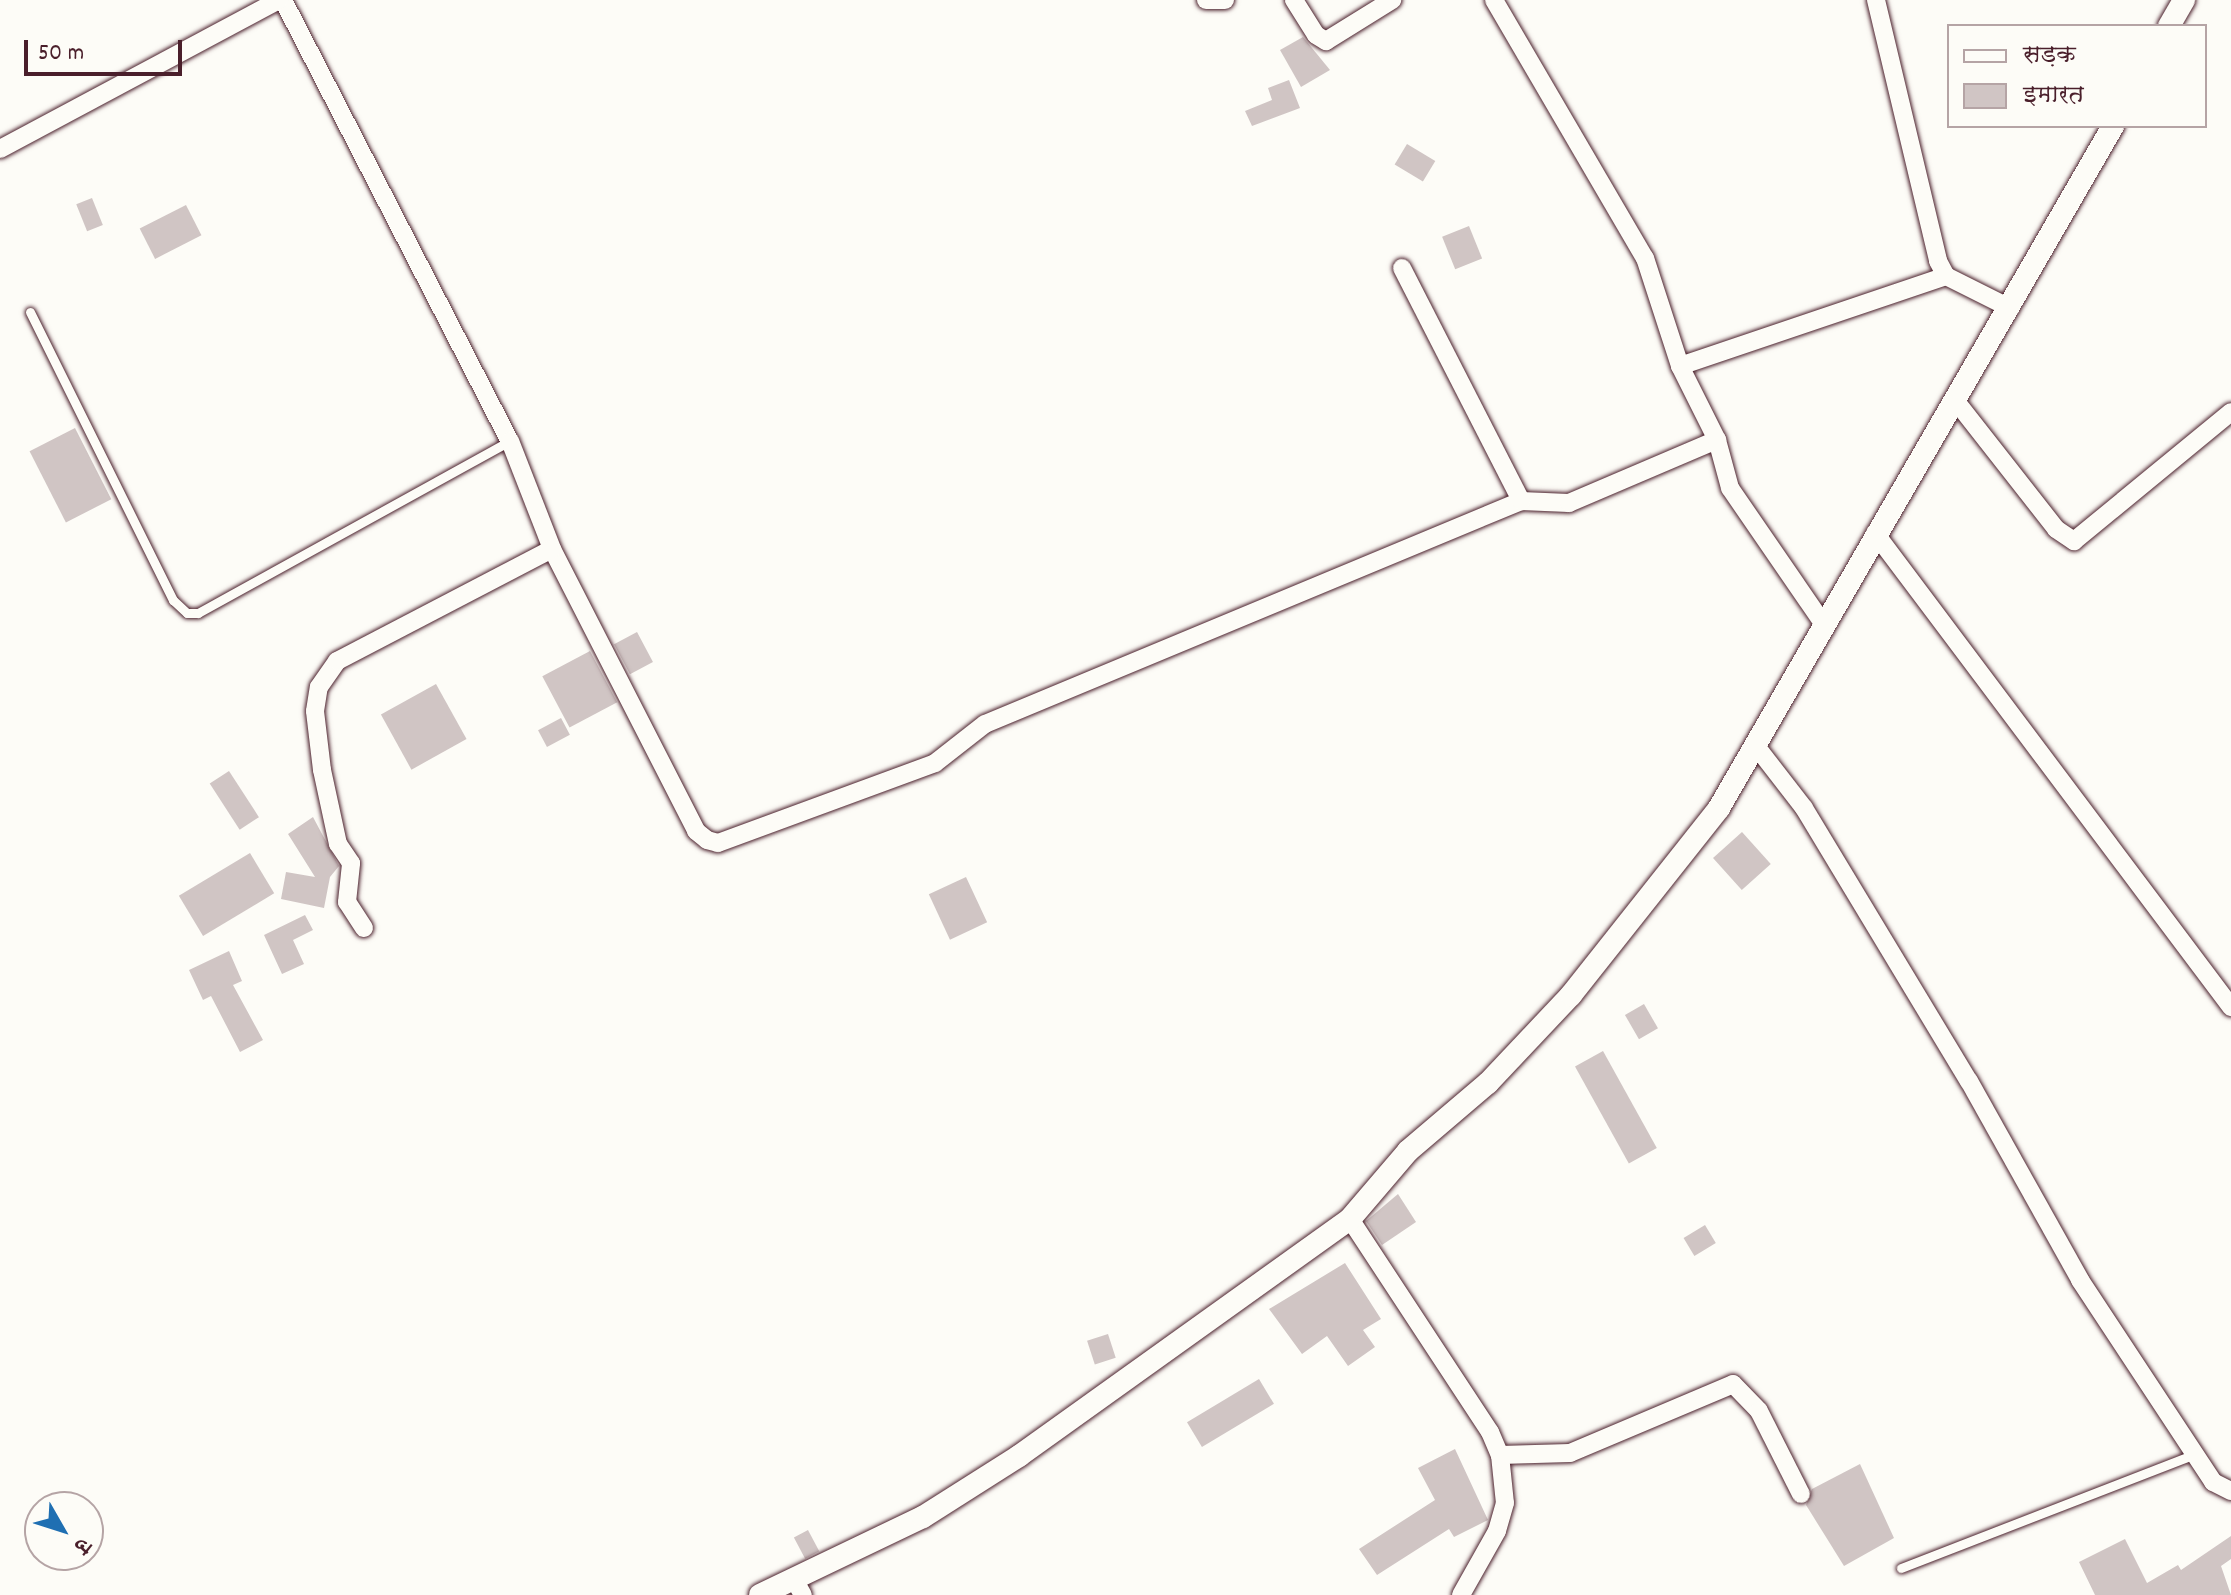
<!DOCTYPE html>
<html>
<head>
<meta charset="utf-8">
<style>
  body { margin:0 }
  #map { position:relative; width:2231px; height:1595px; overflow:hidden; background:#fdfcf7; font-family:Dekko,"Playpen Sans Deva",sans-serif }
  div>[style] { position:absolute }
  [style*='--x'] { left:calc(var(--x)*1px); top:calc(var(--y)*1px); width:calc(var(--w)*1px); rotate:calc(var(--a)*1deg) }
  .building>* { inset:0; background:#d0c5c4; transform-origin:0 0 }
  .roads { filter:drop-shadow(0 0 2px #4a1f2b) drop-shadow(0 0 2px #4a1f2b) }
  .service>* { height:9px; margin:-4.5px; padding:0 4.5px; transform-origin:4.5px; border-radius:4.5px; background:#fdfcf7 }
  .minor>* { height:18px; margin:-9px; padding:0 9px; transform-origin:9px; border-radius:9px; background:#fdfcf7 }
  .tertiary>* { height:22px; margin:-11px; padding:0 11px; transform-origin:11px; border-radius:11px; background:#fdfcf7 }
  span { translate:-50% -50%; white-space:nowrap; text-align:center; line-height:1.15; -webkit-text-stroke:6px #fdfcf7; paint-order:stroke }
  .legend { position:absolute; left:1947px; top:24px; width:260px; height:104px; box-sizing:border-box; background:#fdfcf7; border:2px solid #b5a4a5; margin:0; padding:10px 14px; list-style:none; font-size:24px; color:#4a1f2b }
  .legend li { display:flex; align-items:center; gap:16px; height:40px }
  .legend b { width:40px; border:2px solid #b5a4a5 }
  .north { position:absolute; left:24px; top:1491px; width:80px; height:80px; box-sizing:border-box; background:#fdfcf7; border:2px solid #b5a4a5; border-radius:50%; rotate:129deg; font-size:22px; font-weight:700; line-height:32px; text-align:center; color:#4a1f2b }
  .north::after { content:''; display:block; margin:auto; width:28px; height:36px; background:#1f6fb2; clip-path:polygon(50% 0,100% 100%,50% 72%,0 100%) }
  .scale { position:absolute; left:24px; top:40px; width:158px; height:36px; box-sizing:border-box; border:4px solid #4a1f2b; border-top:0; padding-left:10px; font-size:24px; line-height:28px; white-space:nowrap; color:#4a1f2b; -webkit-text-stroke:6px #fdfcf7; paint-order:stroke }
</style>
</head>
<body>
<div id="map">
  <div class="building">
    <div style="clip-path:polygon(1303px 37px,1330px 70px,1301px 87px,1280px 50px)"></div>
    <div style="clip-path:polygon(1289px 80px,1300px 108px,1252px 126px,1245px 111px,1272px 100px,1268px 88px)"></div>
    <div style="left:1407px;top:144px;width:33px;height:24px;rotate:31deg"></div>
    <div style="left:92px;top:198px;width:29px;height:17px;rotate:68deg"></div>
    <div style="left:186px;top:205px;width:34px;height:52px;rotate:63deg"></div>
    <div style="left:1469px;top:226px;width:35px;height:29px;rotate:68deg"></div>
    <div style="left:75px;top:428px;width:80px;height:51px;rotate:63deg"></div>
    <div style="left:637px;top:632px;width:34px;height:26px;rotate:62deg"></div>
    <div style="left:590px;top:651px;width:58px;height:54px;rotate:62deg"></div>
    <div style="left:436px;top:684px;width:63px;height:63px;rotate:61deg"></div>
    <div style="left:561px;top:718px;width:19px;height:26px;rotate:62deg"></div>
    <div style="left:229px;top:771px;width:55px;height:23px;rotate:57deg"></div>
    <div style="clip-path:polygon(313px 817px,339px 866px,330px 877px,324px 908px,281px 899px,286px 872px,315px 877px,288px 834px)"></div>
    <div style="left:1742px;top:832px;width:43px;height:39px;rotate:48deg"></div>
    <div style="left:250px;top:853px;width:47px;height:83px;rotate:59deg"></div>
    <div style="left:966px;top:877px;width:50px;height:41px;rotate:65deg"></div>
    <div style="clip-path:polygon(305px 915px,313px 930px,293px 940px,304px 964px,282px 974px,264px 935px)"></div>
    <div style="clip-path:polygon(229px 951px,242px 981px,233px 985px,263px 1040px,240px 1052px,211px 996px,203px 1000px,189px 970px)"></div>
    <div style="left:1644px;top:1004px;width:28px;height:22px;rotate:60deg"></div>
    <div style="left:1603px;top:1051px;width:111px;height:32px;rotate:61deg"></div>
    <div style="clip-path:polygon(1398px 1194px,1416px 1222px,1382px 1245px,1366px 1221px)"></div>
    <div style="left:1705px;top:1225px;width:21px;height:25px;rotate:59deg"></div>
    <div style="clip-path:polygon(1345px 1263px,1381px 1319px,1363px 1330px,1375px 1347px,1348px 1366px,1327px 1336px,1302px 1354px,1269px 1309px)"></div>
    <div style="left:1108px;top:1334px;width:25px;height:22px;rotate:72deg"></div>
    <div style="left:1259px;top:1379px;width:29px;height:84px;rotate:59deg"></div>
    <div style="clip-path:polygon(1455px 1449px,1488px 1520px,1454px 1537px,1449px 1529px,1377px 1575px,1359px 1549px,1435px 1500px,1418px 1468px)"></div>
    <div style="clip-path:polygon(1860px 1464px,1894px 1538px,1844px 1566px,1806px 1505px,1812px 1489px)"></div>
    <div style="left:808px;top:1530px;width:24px;height:16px;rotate:62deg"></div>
    <div style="clip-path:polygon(2231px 1536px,2231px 1559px,2221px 1566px,2231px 1595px,2095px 1595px,2079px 1562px,2125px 1539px,2147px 1583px,2178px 1565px,2181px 1570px)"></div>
  </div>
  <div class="roads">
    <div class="service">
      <div style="--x:30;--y:312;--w:322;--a:63.6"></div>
      <div style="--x:173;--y:600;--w:19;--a:43"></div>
      <div style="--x:187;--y:613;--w:11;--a:0"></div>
      <div style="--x:198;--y:613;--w:356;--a:-28.9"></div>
      <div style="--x:1901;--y:1568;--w:315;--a:-21.2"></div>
    </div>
    <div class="minor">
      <div style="--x:283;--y:0;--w:496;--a:62.8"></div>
      <div style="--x:510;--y:441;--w:116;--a:68.7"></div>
      <div style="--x:552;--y:549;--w:317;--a:62.9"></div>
      <div style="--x:696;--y:831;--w:14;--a:39"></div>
      <div style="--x:707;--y:840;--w:11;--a:15"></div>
      <div style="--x:718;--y:843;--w:231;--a:-20.2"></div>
      <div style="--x:935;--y:763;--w:63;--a:-38"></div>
      <div style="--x:985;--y:724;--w:581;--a:-22.59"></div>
      <div style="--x:1521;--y:501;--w:48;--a:2.4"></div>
      <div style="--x:1569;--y:503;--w:161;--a:-23.1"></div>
      <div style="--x:1206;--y:0;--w:19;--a:0"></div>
      <div style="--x:1294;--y:0;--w:41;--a:57.8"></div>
      <div style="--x:1316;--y:35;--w:12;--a:31"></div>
      <div style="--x:1326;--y:41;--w:78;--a:-31.8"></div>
      <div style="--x:1494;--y:0;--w:299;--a:59.7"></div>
      <div style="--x:1645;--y:258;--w:114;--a:72"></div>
      <div style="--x:1680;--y:366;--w:83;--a:63.4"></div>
      <div style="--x:1717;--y:440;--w:50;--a:74.8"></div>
      <div style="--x:1730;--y:488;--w:163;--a:55.5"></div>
      <div style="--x:1876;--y:0;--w:268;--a:76.6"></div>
      <div style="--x:1938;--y:261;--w:17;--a:62"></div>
      <div style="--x:1946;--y:276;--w:72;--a:26.6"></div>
      <div style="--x:0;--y:149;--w:316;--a:-28.1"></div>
      <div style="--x:1402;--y:268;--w:262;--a:62.9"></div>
      <div style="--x:1680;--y:366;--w:281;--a:-18.7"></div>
      <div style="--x:1955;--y:400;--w:164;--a:51.9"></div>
      <div style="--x:2056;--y:529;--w:22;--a:34"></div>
      <div style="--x:2074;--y:541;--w:203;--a:-39.4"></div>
      <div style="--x:1875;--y:533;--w:593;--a:53.09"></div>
      <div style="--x:1756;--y:746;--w:78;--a:52.3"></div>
      <div style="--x:1804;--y:808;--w:319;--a:58.9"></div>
      <div style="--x:1969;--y:1081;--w:228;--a:60.8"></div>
      <div style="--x:2080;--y:1280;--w:242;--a:56.6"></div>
      <div style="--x:2213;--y:1482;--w:20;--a:27"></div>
      <div style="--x:364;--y:928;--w:31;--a:-123"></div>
      <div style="--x:347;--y:902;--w:39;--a:-84"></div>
      <div style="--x:351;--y:863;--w:23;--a:-124"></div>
      <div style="--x:338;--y:844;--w:76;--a:-102.2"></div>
      <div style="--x:322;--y:770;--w:59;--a:-96.8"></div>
      <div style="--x:315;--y:711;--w:24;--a:-81"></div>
      <div style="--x:319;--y:687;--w:32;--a:-55"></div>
      <div style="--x:337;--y:661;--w:242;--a:-27.5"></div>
      <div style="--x:1350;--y:1219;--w:255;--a:56.7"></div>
      <div style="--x:1490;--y:1432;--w:25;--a:67"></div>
      <div style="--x:1500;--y:1455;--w:48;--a:84.1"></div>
      <div style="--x:1505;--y:1503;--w:29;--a:106"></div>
      <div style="--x:1497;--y:1531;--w:73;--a:119.4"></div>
      <div style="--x:1500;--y:1455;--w:70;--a:-1.6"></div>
      <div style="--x:1570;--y:1453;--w:177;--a:-22.9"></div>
      <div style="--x:1733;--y:1384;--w:37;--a:46"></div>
      <div style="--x:1759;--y:1411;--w:93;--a:63.2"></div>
      <div style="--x:794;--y:1579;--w:18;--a:61"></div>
    </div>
    <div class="tertiary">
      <div style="--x:2169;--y:26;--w:30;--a:-60"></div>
      <div style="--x:760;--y:1595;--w:181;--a:-25.6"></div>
      <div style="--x:923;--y:1517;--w:114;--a:-32.4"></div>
      <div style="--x:1019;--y:1456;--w:407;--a:-35.6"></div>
      <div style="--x:1350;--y:1219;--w:89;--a:-49.5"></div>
      <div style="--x:1408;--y:1151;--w:105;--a:-40.4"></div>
      <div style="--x:1488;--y:1083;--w:121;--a:-46.7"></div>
      <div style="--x:1571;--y:995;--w:238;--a:-51.6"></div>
      <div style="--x:1719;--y:808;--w:788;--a:-59.98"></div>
    </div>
  </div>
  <ul class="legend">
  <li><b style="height:10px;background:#fdfcf7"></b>सड़क</li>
  <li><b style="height:22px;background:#d0c5c4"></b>इमारत</li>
  </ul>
  <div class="north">उ</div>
  <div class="scale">50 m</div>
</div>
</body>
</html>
